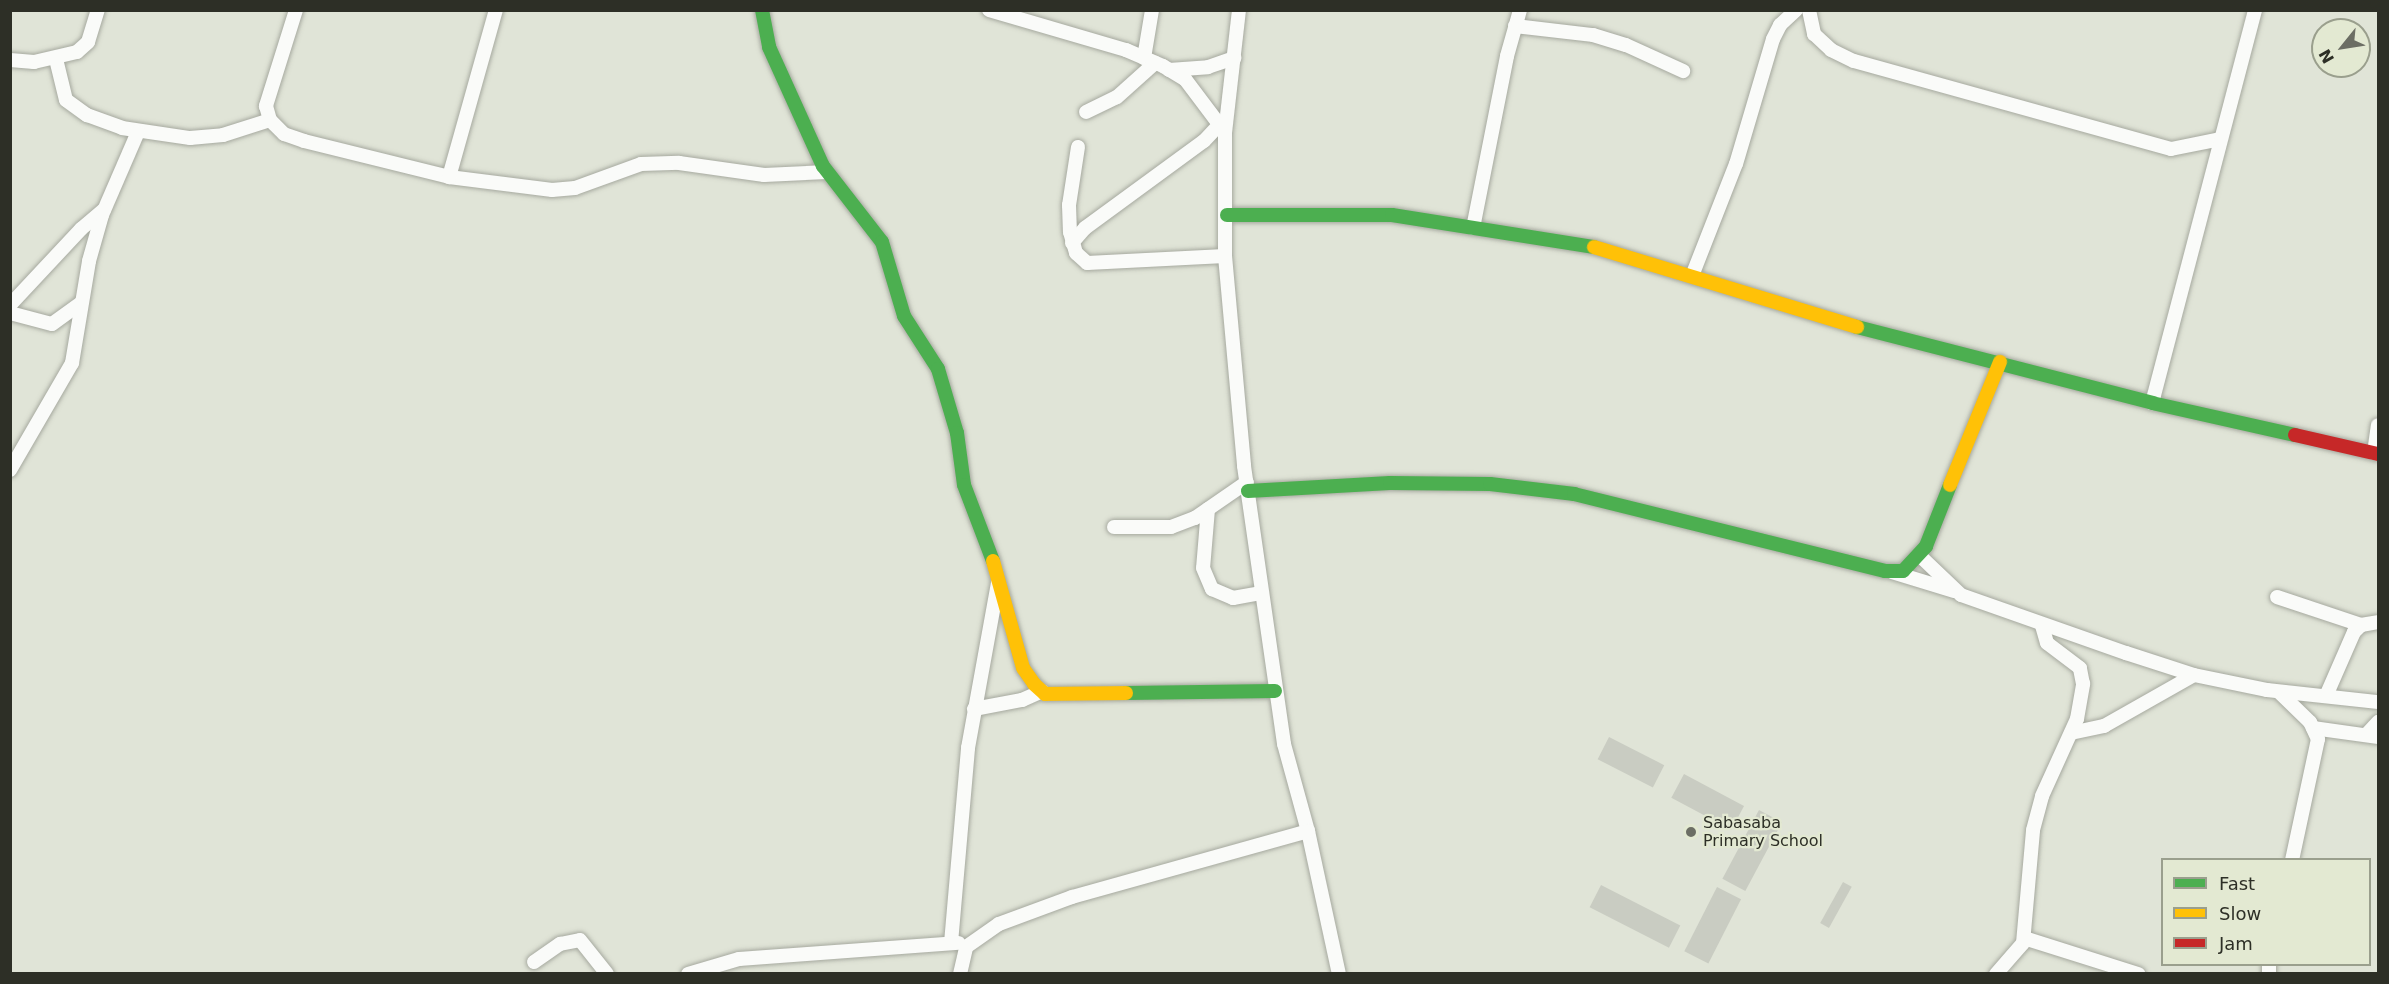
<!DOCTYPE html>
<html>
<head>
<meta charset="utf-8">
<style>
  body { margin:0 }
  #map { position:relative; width:2389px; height:984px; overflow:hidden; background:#e0e4d7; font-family:"DejaVu Sans",sans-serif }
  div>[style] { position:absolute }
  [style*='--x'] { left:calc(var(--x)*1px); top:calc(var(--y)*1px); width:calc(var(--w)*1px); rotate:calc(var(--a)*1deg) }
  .building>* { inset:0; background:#c9ccc2; transform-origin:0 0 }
  .roads { filter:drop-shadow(0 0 2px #a6a99f) drop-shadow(0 0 2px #a6a99f) }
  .street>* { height:14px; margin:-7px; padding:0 7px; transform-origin:7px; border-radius:7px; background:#fafbf9 }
  .fast>* { height:14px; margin:-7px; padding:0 7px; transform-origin:7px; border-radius:7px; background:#4caf50 }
  .slow>* { height:14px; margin:-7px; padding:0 7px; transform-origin:7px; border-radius:7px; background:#ffc107 }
  .jam>* { height:14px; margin:-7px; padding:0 7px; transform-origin:7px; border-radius:7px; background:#c62828 }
  .dots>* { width:16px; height:16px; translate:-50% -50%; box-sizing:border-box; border:3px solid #e3e9d2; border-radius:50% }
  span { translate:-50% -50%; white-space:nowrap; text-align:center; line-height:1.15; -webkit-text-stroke:4.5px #e3e9d2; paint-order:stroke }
  .poi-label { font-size:16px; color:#2d2f26 }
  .left { translate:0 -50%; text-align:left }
  .frame { position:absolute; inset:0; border:12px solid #2d2f26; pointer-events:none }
  .legend { position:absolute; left:2161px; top:858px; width:210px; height:108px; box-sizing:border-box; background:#e3e9d2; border:2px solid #9a9f8d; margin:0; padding:8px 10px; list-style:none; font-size:18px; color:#2d2f26 }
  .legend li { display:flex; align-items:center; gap:12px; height:30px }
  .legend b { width:30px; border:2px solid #9a9f8d }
  .north { position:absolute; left:2311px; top:18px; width:60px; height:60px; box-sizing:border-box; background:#e3e9d2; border:2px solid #9a9f8d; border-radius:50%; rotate:240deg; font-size:16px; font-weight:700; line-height:24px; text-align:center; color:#2d2f26 }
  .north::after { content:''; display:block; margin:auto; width:21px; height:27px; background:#6c6e64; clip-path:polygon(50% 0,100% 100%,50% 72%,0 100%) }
</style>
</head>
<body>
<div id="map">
  <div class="building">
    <div style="left:1609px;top:737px;width:62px;height:25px;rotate:27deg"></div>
    <div style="left:1684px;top:774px;width:68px;height:27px;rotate:28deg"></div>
    <div style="left:1759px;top:810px;width:26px;height:78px;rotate:28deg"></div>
    <div style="left:1843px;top:882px;width:10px;height:47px;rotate:29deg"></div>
    <div style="left:1601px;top:885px;width:89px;height:25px;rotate:27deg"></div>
    <div style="left:1717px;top:887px;width:27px;height:72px;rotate:27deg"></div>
  </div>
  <div class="roads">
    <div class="street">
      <div style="--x:296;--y:10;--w:101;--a:107.4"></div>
      <div style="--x:266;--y:106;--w:15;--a:74"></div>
      <div style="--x:270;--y:120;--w:20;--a:45"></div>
      <div style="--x:284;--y:134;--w:21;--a:19"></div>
      <div style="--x:304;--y:141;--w:149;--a:13.9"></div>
      <div style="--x:449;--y:177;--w:104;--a:7.2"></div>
      <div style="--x:552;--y:190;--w:23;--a:-5"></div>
      <div style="--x:575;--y:188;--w:70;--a:-20"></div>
      <div style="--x:641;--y:164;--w:38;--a:-2"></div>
      <div style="--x:679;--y:163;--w:86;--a:8"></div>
      <div style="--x:764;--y:175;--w:63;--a:-2.7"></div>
      <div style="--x:989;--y:10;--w:143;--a:16.3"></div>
      <div style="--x:1126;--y:50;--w:40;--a:23.4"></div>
      <div style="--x:1163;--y:66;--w:26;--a:31"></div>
      <div style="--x:1185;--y:79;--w:66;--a:53"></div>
      <div style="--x:1239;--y:10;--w:123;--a:96.5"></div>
      <div style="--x:1225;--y:132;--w:124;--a:90"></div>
      <div style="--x:1225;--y:256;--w:211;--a:84.8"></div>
      <div style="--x:1244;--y:466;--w:281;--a:81.8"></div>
      <div style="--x:1284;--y:744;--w:90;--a:74.6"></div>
      <div style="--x:1308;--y:831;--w:146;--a:77.8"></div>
      <div style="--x:1809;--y:10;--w:25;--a:78"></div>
      <div style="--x:1814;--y:34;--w:23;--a:43"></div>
      <div style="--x:1831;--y:50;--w:25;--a:26"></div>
      <div style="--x:1854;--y:61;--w:329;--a:15.5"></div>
      <div style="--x:2171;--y:149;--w:50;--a:-11.5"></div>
      <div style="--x:1515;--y:26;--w:79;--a:6.6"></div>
      <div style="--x:1593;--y:35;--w:34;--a:17"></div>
      <div style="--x:1626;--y:45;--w:63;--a:24.5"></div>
      <div style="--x:1144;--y:58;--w:49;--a:-80.5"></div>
      <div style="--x:56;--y:59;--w:42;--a:76.3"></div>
      <div style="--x:66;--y:100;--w:26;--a:36"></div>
      <div style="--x:87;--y:115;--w:37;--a:20"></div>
      <div style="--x:122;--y:128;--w:69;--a:8.4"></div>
      <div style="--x:190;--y:138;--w:33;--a:-5"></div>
      <div style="--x:223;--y:135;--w:49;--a:-17.7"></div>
      <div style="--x:10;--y:60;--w:24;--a:5"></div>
      <div style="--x:34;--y:62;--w:44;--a:-13.1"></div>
      <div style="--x:77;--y:52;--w:15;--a:-42"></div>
      <div style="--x:88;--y:42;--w:34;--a:-73"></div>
      <div style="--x:1169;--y:70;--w:39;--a:-4"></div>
      <div style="--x:1208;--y:67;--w:28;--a:-19"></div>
      <div style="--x:1086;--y:112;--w:34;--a:-26"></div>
      <div style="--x:1117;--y:97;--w:51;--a:-41.8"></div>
      <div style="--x:1078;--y:147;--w:59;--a:98.8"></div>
      <div style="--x:1069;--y:205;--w:27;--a:88"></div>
      <div style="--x:1070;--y:232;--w:22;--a:74"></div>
      <div style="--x:1076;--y:253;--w:15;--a:42"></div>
      <div style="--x:1087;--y:263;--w:138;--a:-2.9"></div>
      <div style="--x:449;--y:177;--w:173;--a:-74.3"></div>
      <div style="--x:1473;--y:228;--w:175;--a:-78.8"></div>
      <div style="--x:1507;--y:56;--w:48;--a:-74.2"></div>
      <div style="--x:1072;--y:243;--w:20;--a:-49"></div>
      <div style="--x:1085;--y:228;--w:147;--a:-36.2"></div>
      <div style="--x:1204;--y:141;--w:23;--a:-47"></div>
      <div style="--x:1692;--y:276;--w:120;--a:-68.6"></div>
      <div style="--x:1736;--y:164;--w:130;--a:-73.5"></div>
      <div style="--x:1773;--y:39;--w:16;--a:-63"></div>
      <div style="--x:1780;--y:25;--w:22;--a:-43"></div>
      <div style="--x:10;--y:305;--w:104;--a:-46.9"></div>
      <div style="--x:81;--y:229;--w:30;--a:-40"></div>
      <div style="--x:10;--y:313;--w:43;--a:14.7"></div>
      <div style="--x:52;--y:324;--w:36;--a:-36"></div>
      <div style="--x:2152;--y:403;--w:406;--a:-75.3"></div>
      <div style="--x:2374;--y:453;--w:28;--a:-82"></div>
      <div style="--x:10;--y:470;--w:124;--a:-59.9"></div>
      <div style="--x:72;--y:363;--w:103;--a:-80.5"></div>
      <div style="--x:89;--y:261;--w:48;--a:-74.2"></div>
      <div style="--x:102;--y:215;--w:90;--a:-66.6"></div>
      <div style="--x:1208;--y:509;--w:59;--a:94.8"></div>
      <div style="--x:1203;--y:568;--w:23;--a:67"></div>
      <div style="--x:1212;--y:589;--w:23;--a:23"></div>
      <div style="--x:1233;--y:598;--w:29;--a:-10"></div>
      <div style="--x:1114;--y:527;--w:57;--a:0"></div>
      <div style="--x:1171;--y:527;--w:26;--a:-21"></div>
      <div style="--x:1195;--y:518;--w:63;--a:-34.7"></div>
      <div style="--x:1919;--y:555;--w:58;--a:43.6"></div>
      <div style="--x:1961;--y:595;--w:175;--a:19.4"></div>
      <div style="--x:2126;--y:653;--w:71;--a:17.9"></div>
      <div style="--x:2194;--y:675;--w:75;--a:11.6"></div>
      <div style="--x:2267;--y:690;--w:112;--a:6.2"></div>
      <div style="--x:1892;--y:572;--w:65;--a:17"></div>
      <div style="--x:2277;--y:597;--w:89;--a:18.4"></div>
      <div style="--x:2279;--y:692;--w:43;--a:44.1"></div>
      <div style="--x:2310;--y:722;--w:19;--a:65"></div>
      <div style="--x:2318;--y:739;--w:124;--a:102.1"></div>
      <div style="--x:2326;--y:696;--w:70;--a:-66.4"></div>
      <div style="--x:2354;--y:632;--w:10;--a:-45"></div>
      <div style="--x:2361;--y:625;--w:17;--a:-10"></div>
      <div style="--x:974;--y:709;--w:49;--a:-10.6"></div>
      <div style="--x:1022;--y:700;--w:22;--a:-24"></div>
      <div style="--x:2313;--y:728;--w:66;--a:7.9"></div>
      <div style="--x:2071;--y:733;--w:34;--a:-12"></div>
      <div style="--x:2104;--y:726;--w:103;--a:-29.5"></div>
      <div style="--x:2366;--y:735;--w:18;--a:-47"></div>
      <div style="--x:2024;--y:938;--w:120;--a:17.5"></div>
      <div style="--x:951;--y:943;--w:196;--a:-85"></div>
      <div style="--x:968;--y:748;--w:168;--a:-79.7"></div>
      <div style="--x:534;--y:962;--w:32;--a:-35"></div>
      <div style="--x:560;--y:944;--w:20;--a:-11"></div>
      <div style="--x:580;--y:940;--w:43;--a:51.5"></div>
      <div style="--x:688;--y:974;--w:53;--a:-16.4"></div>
      <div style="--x:739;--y:959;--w:220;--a:-4.2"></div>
      <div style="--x:960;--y:974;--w:28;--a:-77"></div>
      <div style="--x:966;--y:947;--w:40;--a:-34.9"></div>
      <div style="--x:999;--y:924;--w:78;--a:-20.3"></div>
      <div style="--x:1072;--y:897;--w:245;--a:-15.6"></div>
      <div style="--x:1996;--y:974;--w:41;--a:-48.9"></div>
      <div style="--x:2023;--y:943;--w:113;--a:-84.9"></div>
      <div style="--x:2033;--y:830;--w:35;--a:-75"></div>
      <div style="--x:2042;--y:796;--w:85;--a:-65.6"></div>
      <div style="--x:2077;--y:719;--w:36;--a:-80"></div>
      <div style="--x:2083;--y:684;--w:16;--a:-101"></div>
      <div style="--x:2080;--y:668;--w:41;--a:-142.9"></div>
      <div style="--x:2047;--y:643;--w:19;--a:-106"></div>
      <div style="--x:2269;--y:974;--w:10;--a:-90"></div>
    </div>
    <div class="fast">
      <div style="--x:762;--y:10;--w:38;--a:79"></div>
      <div style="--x:769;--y:47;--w:131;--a:65.6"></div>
      <div style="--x:823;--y:166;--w:96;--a:52.2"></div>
      <div style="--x:882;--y:242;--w:77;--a:73.4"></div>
      <div style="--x:904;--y:316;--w:63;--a:57.3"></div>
      <div style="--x:938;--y:369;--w:67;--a:73.5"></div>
      <div style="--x:957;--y:433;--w:52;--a:82.3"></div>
      <div style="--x:964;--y:485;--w:81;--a:69.1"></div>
      <div style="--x:1227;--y:215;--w:165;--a:0"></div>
      <div style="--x:1392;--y:215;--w:205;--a:9"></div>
      <div style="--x:1857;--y:327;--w:305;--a:14.4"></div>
      <div style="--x:2152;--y:403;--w:147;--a:12.6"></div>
      <div style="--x:1248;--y:491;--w:142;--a:-3.2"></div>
      <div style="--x:1390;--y:483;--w:100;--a:0.6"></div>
      <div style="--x:1490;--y:484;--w:85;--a:6.8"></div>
      <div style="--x:1574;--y:494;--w:320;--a:13.9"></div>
      <div style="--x:1885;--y:571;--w:18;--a:0"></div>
      <div style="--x:1903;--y:571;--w:34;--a:-47"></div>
      <div style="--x:1926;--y:546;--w:66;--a:-68.5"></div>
      <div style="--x:1126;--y:693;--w:149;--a:-0.8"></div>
    </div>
    <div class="slow">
      <div style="--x:1594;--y:247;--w:275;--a:16.9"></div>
      <div style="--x:1950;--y:485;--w:133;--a:-67.9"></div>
      <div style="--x:993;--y:561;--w:111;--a:74.3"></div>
      <div style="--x:1023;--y:668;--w:19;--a:55"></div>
      <div style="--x:1034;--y:684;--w:15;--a:42"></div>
      <div style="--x:1045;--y:694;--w:81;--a:-0.7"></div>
    </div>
    <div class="jam">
      <div style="--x:2295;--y:435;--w:85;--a:12.9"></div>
    </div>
  </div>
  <div class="dots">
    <div style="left:1691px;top:832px;background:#6c6e64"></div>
  </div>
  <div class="poi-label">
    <span class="left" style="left:1703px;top:832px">Sabasaba<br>Primary School</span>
  </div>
  <div class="frame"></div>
  <ul class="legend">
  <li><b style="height:8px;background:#4caf50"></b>Fast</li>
  <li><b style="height:8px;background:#ffc107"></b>Slow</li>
  <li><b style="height:8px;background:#c62828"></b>Jam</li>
  </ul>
  <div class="north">N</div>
</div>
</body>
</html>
